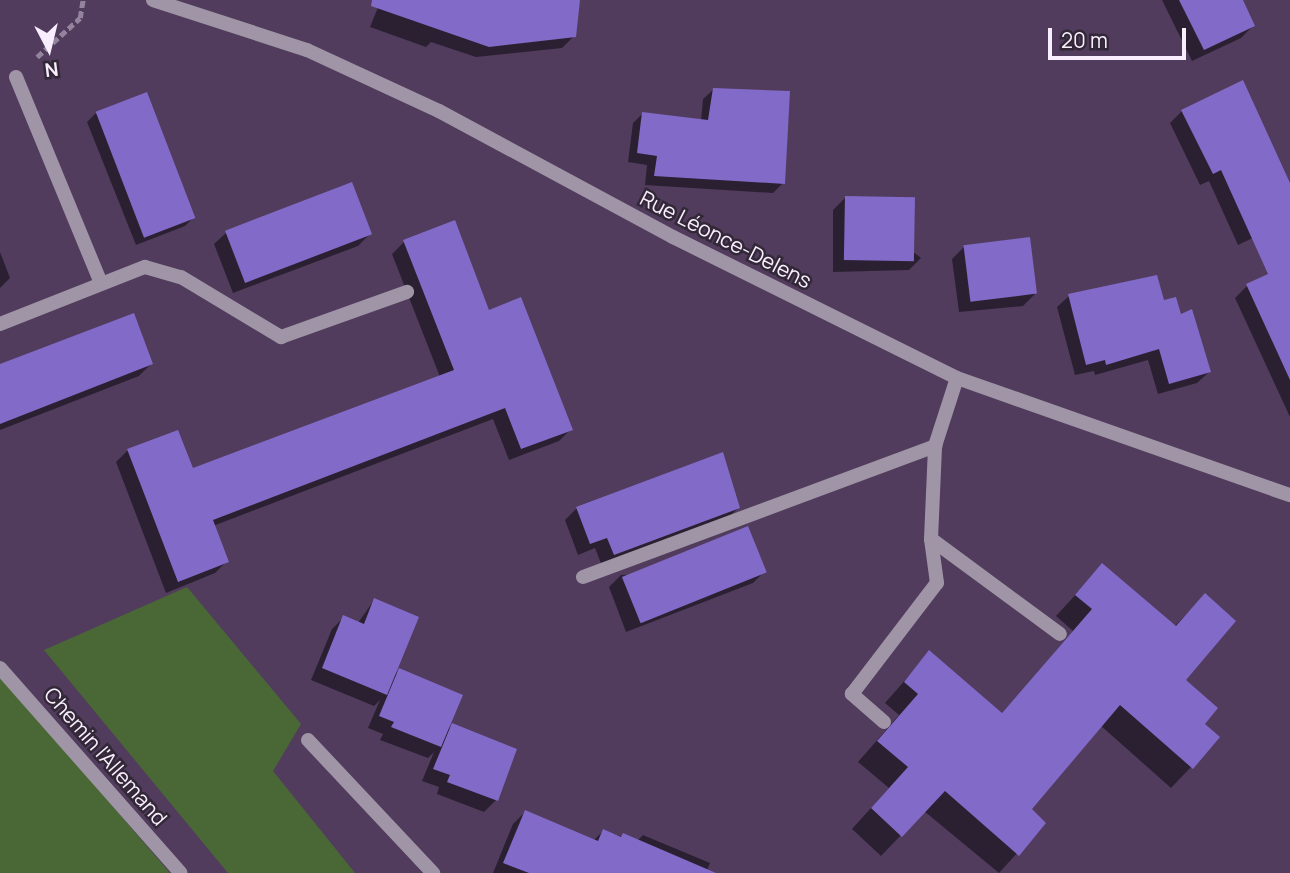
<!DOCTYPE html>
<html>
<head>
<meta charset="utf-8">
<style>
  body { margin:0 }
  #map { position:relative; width:1290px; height:873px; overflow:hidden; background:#513c5d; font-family:Manrope,sans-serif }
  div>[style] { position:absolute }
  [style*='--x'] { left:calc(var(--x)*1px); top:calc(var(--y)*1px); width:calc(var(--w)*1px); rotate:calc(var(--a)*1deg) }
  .green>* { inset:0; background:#4a6835 }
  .shadow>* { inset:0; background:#0007 }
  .building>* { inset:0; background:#826ac8; transform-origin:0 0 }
  .path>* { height:4.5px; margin-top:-2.25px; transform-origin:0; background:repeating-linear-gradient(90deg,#93839d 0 7px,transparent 0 10.5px) }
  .service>* { height:14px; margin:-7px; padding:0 7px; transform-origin:7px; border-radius:7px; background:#a095a6 }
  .minor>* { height:14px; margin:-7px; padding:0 7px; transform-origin:7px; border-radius:7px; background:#a095a6 }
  span { translate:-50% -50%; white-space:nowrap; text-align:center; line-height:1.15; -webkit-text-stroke:5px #322837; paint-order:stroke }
  .street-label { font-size:21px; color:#f8eefe }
  .north { position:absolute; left:14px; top:14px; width:70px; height:70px; -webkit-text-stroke:5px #322837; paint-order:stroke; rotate:173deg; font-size:19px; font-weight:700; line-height:28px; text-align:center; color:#f8eefe }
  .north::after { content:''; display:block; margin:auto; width:24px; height:32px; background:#f8eefe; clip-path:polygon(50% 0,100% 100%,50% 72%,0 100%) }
  .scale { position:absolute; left:1048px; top:28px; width:138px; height:32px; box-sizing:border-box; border:4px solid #f8eefe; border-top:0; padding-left:9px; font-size:21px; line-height:24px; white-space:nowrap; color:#f8eefe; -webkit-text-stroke:5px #322837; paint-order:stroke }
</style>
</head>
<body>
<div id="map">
  <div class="green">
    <div style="clip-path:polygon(187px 587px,301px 724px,273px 771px,355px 873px,228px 873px,44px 650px)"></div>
    <div style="clip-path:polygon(0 675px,170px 873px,0 873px)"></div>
  </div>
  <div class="shadow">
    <div style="clip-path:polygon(381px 0,579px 0,574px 36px,562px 48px,476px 57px,431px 42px,426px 47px,370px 27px)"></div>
    <div style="clip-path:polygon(1162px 0,1240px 0,1253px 26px,1241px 38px,1192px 61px)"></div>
    <div style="clip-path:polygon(714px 89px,783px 183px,773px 193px,645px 185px,647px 165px,628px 162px,633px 123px,643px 113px,701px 121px,703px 99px)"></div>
    <div style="clip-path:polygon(1182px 111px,1290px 187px,1288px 221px,1238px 245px,1209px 181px,1200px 185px,1170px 123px)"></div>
    <div style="clip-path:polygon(96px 113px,194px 217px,185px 226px,136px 245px,87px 122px)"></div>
    <div style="clip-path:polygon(845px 198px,921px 258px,909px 270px,833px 272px,833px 210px)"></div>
    <div style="clip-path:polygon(226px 233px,370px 234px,358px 246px,233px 293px,214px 244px)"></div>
    <div style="clip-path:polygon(404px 242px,488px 312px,571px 429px,559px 441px,509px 460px,493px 419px,213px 526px,227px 561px,215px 573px,166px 593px,116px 462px,128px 450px,192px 470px,440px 377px,392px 254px)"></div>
    <div style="clip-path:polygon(964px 247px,1035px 294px,1023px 306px,959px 312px,952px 259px)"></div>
    <div style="clip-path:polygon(0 252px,10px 278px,0 288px)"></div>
    <div style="clip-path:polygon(1290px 266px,1290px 417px,1235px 298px,1247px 286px)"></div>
    <div style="clip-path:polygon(1069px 296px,1163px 303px,1209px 372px,1197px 383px,1158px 394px,1148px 360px,1095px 375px,1094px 371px,1075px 375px,1057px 307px)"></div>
    <div style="clip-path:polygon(151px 364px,139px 376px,0 430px,0 366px)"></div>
    <div style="clip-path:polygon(577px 508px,738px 508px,726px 520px,602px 566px,595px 548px,578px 555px,565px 520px)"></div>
    <div style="clip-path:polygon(1102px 566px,1174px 627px,1205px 595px,1183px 680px,1202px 724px,1191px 767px,1171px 788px,1100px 725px,1029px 809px,1044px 823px,999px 873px,924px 811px,881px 856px,852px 829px,889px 788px,858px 762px,899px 715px,885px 703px,929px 653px,1001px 714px,1073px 631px,1056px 616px)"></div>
    <div style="clip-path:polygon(765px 571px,753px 583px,626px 632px,609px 587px,621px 575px)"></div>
    <div style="clip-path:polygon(374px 600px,393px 676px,399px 670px,446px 731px,452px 725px,496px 800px,484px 812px,437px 794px,439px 787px,422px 781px,434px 752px,428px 758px,380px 740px,383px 734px,368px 728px,380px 700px,374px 706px,311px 680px,332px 629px,344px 617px,358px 623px)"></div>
    <div style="clip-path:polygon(525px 812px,593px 841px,603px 831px,637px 841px,643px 835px,710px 863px,706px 873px,493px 873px,513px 824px)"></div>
  </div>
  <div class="building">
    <div style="clip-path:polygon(372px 0,580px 0,576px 37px,489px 47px,371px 6px)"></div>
    <div style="clip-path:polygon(1179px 0,1243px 0,1255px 26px,1204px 50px)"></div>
    <div style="clip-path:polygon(1243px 80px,1290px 183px,1290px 380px,1246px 284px,1268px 274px,1221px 170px,1213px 174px,1181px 110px)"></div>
    <div style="clip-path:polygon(713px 88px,790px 91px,785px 184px,654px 176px,657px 156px,637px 153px,642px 112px,708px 120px)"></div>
    <div style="left:147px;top:92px;width:135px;height:55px;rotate:69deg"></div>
    <div style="left:352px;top:182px;width:56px;height:136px;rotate:69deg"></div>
    <div style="left:845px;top:196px;width:70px;height:64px;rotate:1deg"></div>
    <div style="clip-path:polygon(455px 220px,489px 310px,521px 297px,573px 430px,521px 449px,505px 408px,213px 520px,229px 562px,178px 582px,127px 449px,178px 430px,193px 468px,454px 370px,403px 240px)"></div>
    <div style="left:1030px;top:237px;width:57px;height:67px;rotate:83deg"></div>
    <div style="clip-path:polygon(1157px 275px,1164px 300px,1176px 297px,1181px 314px,1192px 309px,1211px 372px,1169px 384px,1159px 349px,1106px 365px,1105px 360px,1086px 365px,1068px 294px)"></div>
    <div style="clip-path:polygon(134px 313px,153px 364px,0 424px,0 364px)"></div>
    <div style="clip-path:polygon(723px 452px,740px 508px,614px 555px,607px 538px,590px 544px,576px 507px)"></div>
    <div style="left:748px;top:526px;width:50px;height:136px;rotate:68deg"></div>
    <div style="clip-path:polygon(1102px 563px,1176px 626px,1205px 593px,1236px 621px,1186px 680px,1218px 708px,1205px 724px,1220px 737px,1193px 769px,1120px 705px,1032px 809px,1046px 823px,1019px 856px,945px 791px,902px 837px,871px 808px,908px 767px,877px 741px,918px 694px,904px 682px,929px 650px,1002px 713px,1092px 609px,1075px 595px)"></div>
    <div style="clip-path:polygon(374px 598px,419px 617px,387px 695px,322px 668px,343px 615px,364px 624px)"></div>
    <div style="clip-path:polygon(399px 668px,463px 695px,441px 747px,391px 727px,394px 722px,379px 716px)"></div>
    <div style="clip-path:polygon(452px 723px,517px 749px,498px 801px,447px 782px,450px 775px,433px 769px)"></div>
    <div style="clip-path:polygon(525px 810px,598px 841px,603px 829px,621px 837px,623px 833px,716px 873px,529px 873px,503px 863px)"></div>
  </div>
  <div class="path">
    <div style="--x:37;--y:57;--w:58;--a:-42.2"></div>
    <div style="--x:80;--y:18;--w:18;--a:-81"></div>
  </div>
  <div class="service">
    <div style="--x:16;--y:77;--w:223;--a:67.6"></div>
    <div style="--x:931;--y:539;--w:160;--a:36.4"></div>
    <div style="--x:583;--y:577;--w:376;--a:-20.4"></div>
    <div style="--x:935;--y:446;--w:71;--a:-72.1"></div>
    <div style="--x:884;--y:722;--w:43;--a:-138.8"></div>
    <div style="--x:852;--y:694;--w:140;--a:-52.6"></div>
    <div style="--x:937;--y:583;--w:44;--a:-97.8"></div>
    <div style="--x:931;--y:539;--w:93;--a:-87.5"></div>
  </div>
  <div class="minor">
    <div style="--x:153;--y:0;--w:162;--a:18"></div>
    <div style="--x:307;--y:50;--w:145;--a:24.8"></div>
    <div style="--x:439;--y:111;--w:266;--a:28.3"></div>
    <div style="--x:673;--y:237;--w:317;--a:26.4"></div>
    <div style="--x:957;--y:378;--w:353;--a:19.4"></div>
    <div style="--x:0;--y:324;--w:156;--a:-21.5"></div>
    <div style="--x:145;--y:267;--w:37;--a:16"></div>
    <div style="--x:181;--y:277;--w:117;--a:31"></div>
    <div style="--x:281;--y:337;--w:134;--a:-19.7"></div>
    <div style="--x:0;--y:668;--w:273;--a:48.6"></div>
    <div style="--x:308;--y:740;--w:183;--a:46.8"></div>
  </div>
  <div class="street-label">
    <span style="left:726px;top:239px;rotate:27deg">Rue Léonce-Delens</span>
    <span style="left:106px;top:756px;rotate:49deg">Chemin l'Allemand</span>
  </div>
  <div class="north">N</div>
  <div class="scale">20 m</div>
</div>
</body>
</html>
